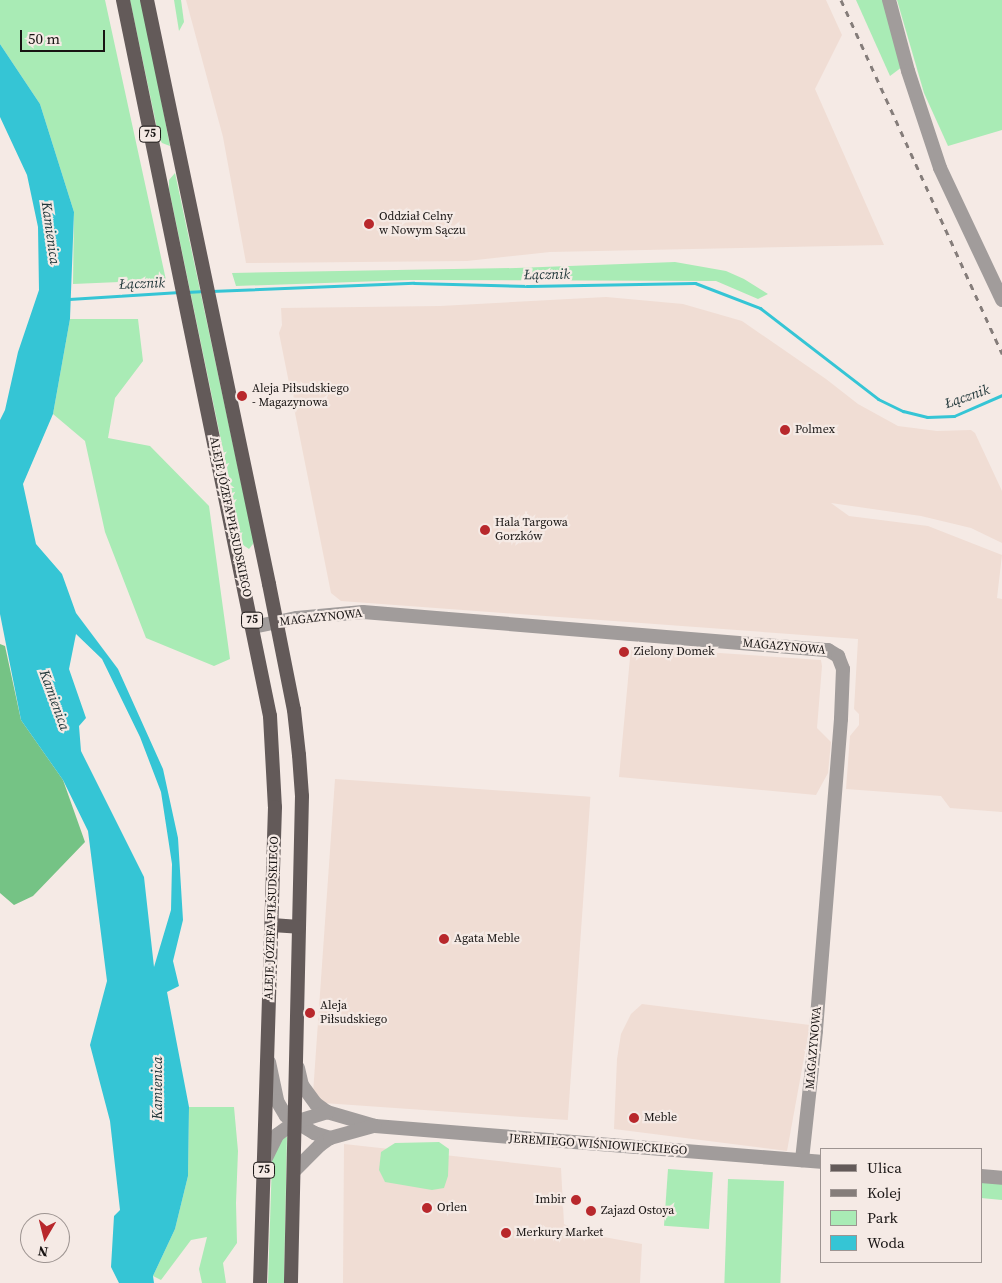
<!DOCTYPE html>
<html>
<head>
<meta charset="utf-8">
<style>
  body { margin:0 }
  #map { position:relative; width:1002px; height:1283px; overflow:hidden; background:#f5eae5; font-family:"Source Serif 4",serif }
  div>[style] { position:absolute }
  [style*='--x'] { left:calc(var(--x)*1px); top:calc(var(--y)*1px); width:calc(var(--w)*1px); rotate:calc(var(--a)*1deg) }
  .built>* { inset:0; background:#f0ddd4; transform-origin:0 0 }
  .green>* { inset:0; background:#a9ebb5; transform-origin:0 0 }
  .forest>* { inset:0; background:#75c385 }
  .water>* { inset:0; background:#35c5d5 }
  .stream>* { height:3px; margin:-1.5px; padding:0 1.5px; transform-origin:1.5px; border-radius:1.5px; background:#35c5d5 }
  .minor>* { height:14px; margin:-7px; padding:0 7px; transform-origin:7px; border-radius:7px; background:#a19c9b }
  .primary>* { height:14px; margin:-7px; padding:0 7px; transform-origin:7px; border-radius:7px; background:#635a59 }
  .rail>* { height:3px; margin-top:-1.5px; transform-origin:0; background:repeating-linear-gradient(90deg,#857d7a 0 6px,transparent 0 12px) }
  .dots>* { width:14px; height:14px; translate:-50% -50%; box-sizing:border-box; border:2px solid #f5eae5; border-radius:50% }
  span { translate:-50% -50%; white-space:nowrap; text-align:center; line-height:1.15; -webkit-text-stroke:4.5px #f5eae5; paint-order:stroke }
  .shield-label span { padding:1px 4px; background:#f5eae5; border:1px solid; border-radius:4px; -webkit-text-stroke-width:0 }
  .shield-label { font-size:11px; color:#181413; font-weight:700 }
  .poi-label { font-size:12px; color:#181413 }
  .left { translate:0 -50%; text-align:left }
  .right { translate:-100% -50%; text-align:right }
  .street-label { font-size:12px; color:#181413 }
  .water-label { font-size:14px; color:#20373a; font-style:italic }
  .legend { position:absolute; left:820px; top:1148px; width:162px; height:115px; box-sizing:border-box; background:#f5eae5; border:1px solid #9d9491; margin:0; padding:6px 9px; list-style:none; font-size:15px; color:#181413 }
  .legend li { display:flex; align-items:center; gap:10px; height:25px }
  .legend b { width:25px; border:1px solid #9d9491 }
  .north { position:absolute; left:20px; top:1213px; width:50px; height:50px; box-sizing:border-box; background:#f5eae5; border:1px solid #9d9491; border-radius:50%; rotate:188deg; font-size:14px; font-weight:700; line-height:20px; text-align:center; color:#181413 }
  .north::after { content:''; display:block; margin:auto; width:18px; height:22px; background:#b8282c; clip-path:polygon(50% 0,100% 100%,50% 72%,0 100%) }
  .scale { position:absolute; left:20px; top:30px; width:85px; height:22px; box-sizing:border-box; border:2px solid #181413; border-top:0; padding-left:6px; font-size:15px; line-height:18px; white-space:nowrap; color:#181413; -webkit-text-stroke:4px #f5eae5; paint-order:stroke }
</style>
</head>
<body>
<div id="map">
  <div class="built">
    <div style="clip-path:polygon(186px 0,826px 0,842px 35px,815px 89px,884px 245px,550px 252px,467px 261px,246px 263px,223px 137px)"></div>
    <div style="clip-path:polygon(606px 297px,683px 304px,742px 321px,826px 379px,858px 404px,898px 426px,937px 431px,971px 430px,975px 433px,1002px 491px,1002px 543px,971px 528px,921px 516px,831px 503px,849px 516px,928px 526px,1002px 555px,997px 598px,1002px 599px,1002px 812px,950px 808px,941px 796px,846px 789px,850px 736px,859px 725px,859px 714px,854px 709px,858px 639px,341px 601px,331px 593px,279px 333px,282px 325px,281px 308px,440px 306px)"></div>
    <div style="clip-path:polygon(631px 647px,821px 660px,822px 666px,817px 728px,831px 742px,828px 773px,816px 795px,619px 777px)"></div>
    <div style="left:335px;top:779px;width:256px;height:324px;rotate:4deg"></div>
    <div style="clip-path:polygon(642px 1004px,810px 1025px,787px 1151px,614px 1129px,617px 1059px,621px 1034px,631px 1014px)"></div>
    <div style="clip-path:polygon(344px 1144px,561px 1168px,564px 1224px,582px 1233px,642px 1244px,640px 1283px,343px 1283px)"></div>
  </div>
  <div class="green">
    <div style="clip-path:polygon(0 0,105px 0,166px 280px,73px 284px,74px 212px,40px 104px,0 44px)"></div>
    <div style="clip-path:polygon(130px 0,142px 0,170px 146px,162px 143px,159px 138px)"></div>
    <div style="clip-path:polygon(174px 0,181px 0,184px 22px,179px 31px)"></div>
    <div style="clip-path:polygon(856px 0,885px 0,902px 67px,890px 76px)"></div>
    <div style="clip-path:polygon(897px 0,1002px 0,1002px 130px,948px 146px,924px 93px)"></div>
    <div style="clip-path:polygon(175px 173px,253px 538px,253px 544px,249px 549px,243px 545px,241px 537px,169px 189px,169px 180px)"></div>
    <div style="clip-path:polygon(675px 262px,726px 271px,744px 279px,768px 294px,758px 299px,716px 281px,410px 280px,236px 286px,232px 273px,516px 268px)"></div>
    <div style="clip-path:polygon(70px 319px,138px 319px,143px 361px,115px 398px,108px 438px,150px 446px,209px 506px,230px 659px,214px 666px,146px 638px,105px 532px,85px 441px,53px 414px)"></div>
    <div style="clip-path:polygon(189px 1107px,234px 1107px,238px 1151px,236px 1203px,237px 1243px,223px 1263px,226px 1283px,202px 1283px,199px 1269px,207px 1237px,191px 1240px,161px 1280px,153px 1276px,175px 1229px,188px 1176px)"></div>
    <div style="clip-path:polygon(287px 1134px,284px 1283px,268px 1283px,272px 1161px,277px 1144px)"></div>
    <div style="clip-path:polygon(439px 1142px,449px 1149px,448px 1176px,444px 1188px,432px 1190px,385px 1182px,379px 1170px,381px 1152px,395px 1143px)"></div>
    <div style="left:668px;top:1169px;width:45px;height:57px;rotate:4deg"></div>
    <div style="left:728px;top:1179px;width:56px;height:104px;rotate:2deg"></div>
    <div style="clip-path:polygon(981px 1181px,1002px 1183px,1002px 1200px,981px 1198px)"></div>
  </div>
  <div class="forest">
    <div style="clip-path:polygon(0 644px,5px 646px,21px 720px,63px 780px,85px 842px,33px 896px,14px 905px,0 893px)"></div>
  </div>
  <div class="water">
    <div style="clip-path:polygon(evenodd,0 44px,40px 104px,74px 212px,70px 319px,53px 414px,23px 484px,36px 544px,62px 574px,76px 613px,118px 669px,163px 769px,178px 838px,183px 920px,173px 961px,179px 986px,167px 992px,189px 1107px,188px 1176px,175px 1229px,153px 1276px,154px 1283px,119px 1283px,111px 1267px,114px 1216px,120px 1210px,110px 1121px,90px 1045px,107px 981px,88px 831px,63px 780px,21px 720px,0 614px,0 420px,5px 410px,18px 352px,39px 290px,38px 227px,27px 175px,0 117px,0 44px,76px 634px,102px 659px,140px 737px,161px 792px,172px 864px,171px 910px,154px 967px,144px 877px,81px 751px,79px 726px,86px 718px,69px 669px,76px 634px)"></div>
  </div>
  <div class="stream">
    <div style="--x:211;--y:291;--w:203;--a:-2.3"></div>
    <div style="--x:414;--y:283;--w:114;--a:1.5"></div>
    <div style="--x:528;--y:286;--w:167;--a:-1"></div>
    <div style="--x:695;--y:283;--w:70;--a:21"></div>
    <div style="--x:760;--y:308;--w:149;--a:37.6"></div>
    <div style="--x:878;--y:399;--w:28;--a:26"></div>
    <div style="--x:903;--y:411;--w:25;--a:14"></div>
    <div style="--x:927;--y:417;--w:27;--a:-2"></div>
    <div style="--x:954;--y:416;--w:52;--a:-23.6"></div>
    <div style="--x:186;--y:292;--w:19;--a:-3"></div>
    <div style="--x:69;--y:299;--w:111;--a:-3.6"></div>
  </div>
  <div class="minor">
    <div style="--x:889;--y:0;--w:73;--a:75"></div>
    <div style="--x:908;--y:71;--w:102;--a:71.7"></div>
    <div style="--x:940;--y:168;--w:146;--a:64.8"></div>
    <div style="--x:253;--y:627;--w:45;--a:-11.6"></div>
    <div style="--x:297;--y:618;--w:66;--a:-5.2"></div>
    <div style="--x:363;--y:612;--w:467;--a:4.7"></div>
    <div style="--x:828;--y:650;--w:12;--a:31"></div>
    <div style="--x:838;--y:656;--w:14;--a:69"></div>
    <div style="--x:843;--y:669;--w:50;--a:92.3"></div>
    <div style="--x:841;--y:719;--w:313;--a:94.6"></div>
    <div style="--x:816;--y:1031;--w:130;--a:96.2"></div>
    <div style="--x:269;--y:1062;--w:40;--a:78"></div>
    <div style="--x:277;--y:1101;--w:17;--a:59"></div>
    <div style="--x:286;--y:1116;--w:33;--a:31"></div>
    <div style="--x:314;--y:1133;--w:17;--a:17"></div>
    <div style="--x:298;--y:1068;--w:17;--a:77"></div>
    <div style="--x:302;--y:1085;--w:24;--a:54"></div>
    <div style="--x:316;--y:1104;--w:14;--a:36"></div>
    <div style="--x:327;--y:1112;--w:50;--a:16.3"></div>
    <div style="--x:375;--y:1126;--w:447;--a:4.6"></div>
    <div style="--x:265;--y:1160;--w:28;--a:-64"></div>
    <div style="--x:277;--y:1135;--w:22;--a:-36"></div>
    <div style="--x:295;--y:1122;--w:34;--a:-17"></div>
    <div style="--x:294;--y:1171;--w:37;--a:-45"></div>
    <div style="--x:320;--y:1145;--w:12;--a:-35"></div>
    <div style="--x:330;--y:1138;--w:46;--a:-15.3"></div>
    <div style="--x:981;--y:1176;--w:21;--a:5"></div>
  </div>
  <div class="primary">
    <div style="--x:123;--y:0;--w:731;--a:78.4"></div>
    <div style="--x:270;--y:716;--w:91;--a:86.9"></div>
    <div style="--x:275;--y:807;--w:476;--a:91.8"></div>
    <div style="--x:147;--y:0;--w:597;--a:78.2"></div>
    <div style="--x:269;--y:584;--w:128;--a:78.8"></div>
    <div style="--x:294;--y:710;--w:45;--a:83.7"></div>
    <div style="--x:299;--y:755;--w:41;--a:85.8"></div>
    <div style="--x:302;--y:796;--w:487;--a:91.3"></div>
    <div style="--x:272;--y:925;--w:27;--a:4"></div>
  </div>
  <div class="rail">
    <div style="--x:841;--y:0;--w:389;--a:65.5"></div>
  </div>
  <div class="dots">
    <div style="left:369px;top:224px;background:#b8282c"></div>
    <div style="left:242px;top:396px;background:#b8282c"></div>
    <div style="left:785px;top:430px;background:#b8282c"></div>
    <div style="left:485px;top:530px;background:#b8282c"></div>
    <div style="left:624px;top:652px;background:#b8282c"></div>
    <div style="left:444px;top:939px;background:#b8282c"></div>
    <div style="left:310px;top:1013px;background:#b8282c"></div>
    <div style="left:634px;top:1118px;background:#b8282c"></div>
    <div style="left:576px;top:1200px;background:#b8282c"></div>
    <div style="left:427px;top:1208px;background:#b8282c"></div>
    <div style="left:591px;top:1211px;background:#b8282c"></div>
    <div style="left:506px;top:1233px;background:#b8282c"></div>
  </div>
  <div class="shield-label">
    <span style="left:150px;top:134px">75</span>
    <span style="left:252px;top:620px">75</span>
    <span style="left:264px;top:1170px">75</span>
  </div>
  <div class="poi-label">
    <span class="left" style="left:379px;top:224px">Oddział Celny<br>w Nowym Sączu</span>
    <span class="left" style="left:252px;top:396px">Aleja Piłsudskiego<br>- Magazynowa</span>
    <span class="left" style="left:795px;top:430px">Polmex</span>
    <span class="left" style="left:495px;top:530px">Hala Targowa<br>Gorzków</span>
    <span class="left" style="left:634px;top:652px">Zielony Domek</span>
    <span class="left" style="left:454px;top:939px">Agata Meble</span>
    <span class="left" style="left:320px;top:1013px">Aleja<br>Piłsudskiego</span>
    <span class="left" style="left:644px;top:1118px">Meble</span>
    <span class="right" style="left:566px;top:1200px">Imbir</span>
    <span class="left" style="left:437px;top:1208px">Orlen</span>
    <span class="left" style="left:601px;top:1211px">Zajazd Ostoya</span>
    <span class="left" style="left:516px;top:1233px">Merkury Market</span>
  </div>
  <div class="street-label">
    <span style="left:230px;top:517px;rotate:78deg">ALEJE JÓZEFA PIŁSUDSKIEGO</span>
    <span style="left:321px;top:618px;rotate:-6deg">MAGAZYNOWA</span>
    <span style="left:784px;top:647px;rotate:5deg">MAGAZYNOWA</span>
    <span style="left:272px;top:918px;rotate:-88deg">ALEJE JÓZEFA PIŁSUDSKIEGO</span>
    <span style="left:814px;top:1048px;rotate:-85deg">MAGAZYNOWA</span>
    <span style="left:598px;top:1145px;rotate:4deg">JEREMIEGO WIŚNIOWIECKIEGO</span>
  </div>
  <div class="water-label">
    <span style="left:51px;top:233px;rotate:82deg">Kamienica</span>
    <span style="left:547px;top:274px;rotate:-1deg">Łącznik</span>
    <span style="left:142px;top:283px;rotate:-2deg">Łącznik</span>
    <span style="left:967px;top:396px;rotate:-19deg">Łącznik</span>
    <span style="left:55px;top:700px;rotate:70deg">Kamienica</span>
    <span style="left:157px;top:1088px;rotate:-90deg">Kamienica</span>
  </div>
  <ul class="legend">
  <li><b style="height:6px;background:#635a59"></b>Ulica</li>
  <li><b style="height:6px;background:#857d7a"></b>Kolej</li>
  <li><b style="height:14px;background:#a9ebb5"></b>Park</li>
  <li><b style="height:14px;background:#35c5d5"></b>Woda</li>
  </ul>
  <div class="north">N</div>
  <div class="scale">50 m</div>
</div>
</body>
</html>
